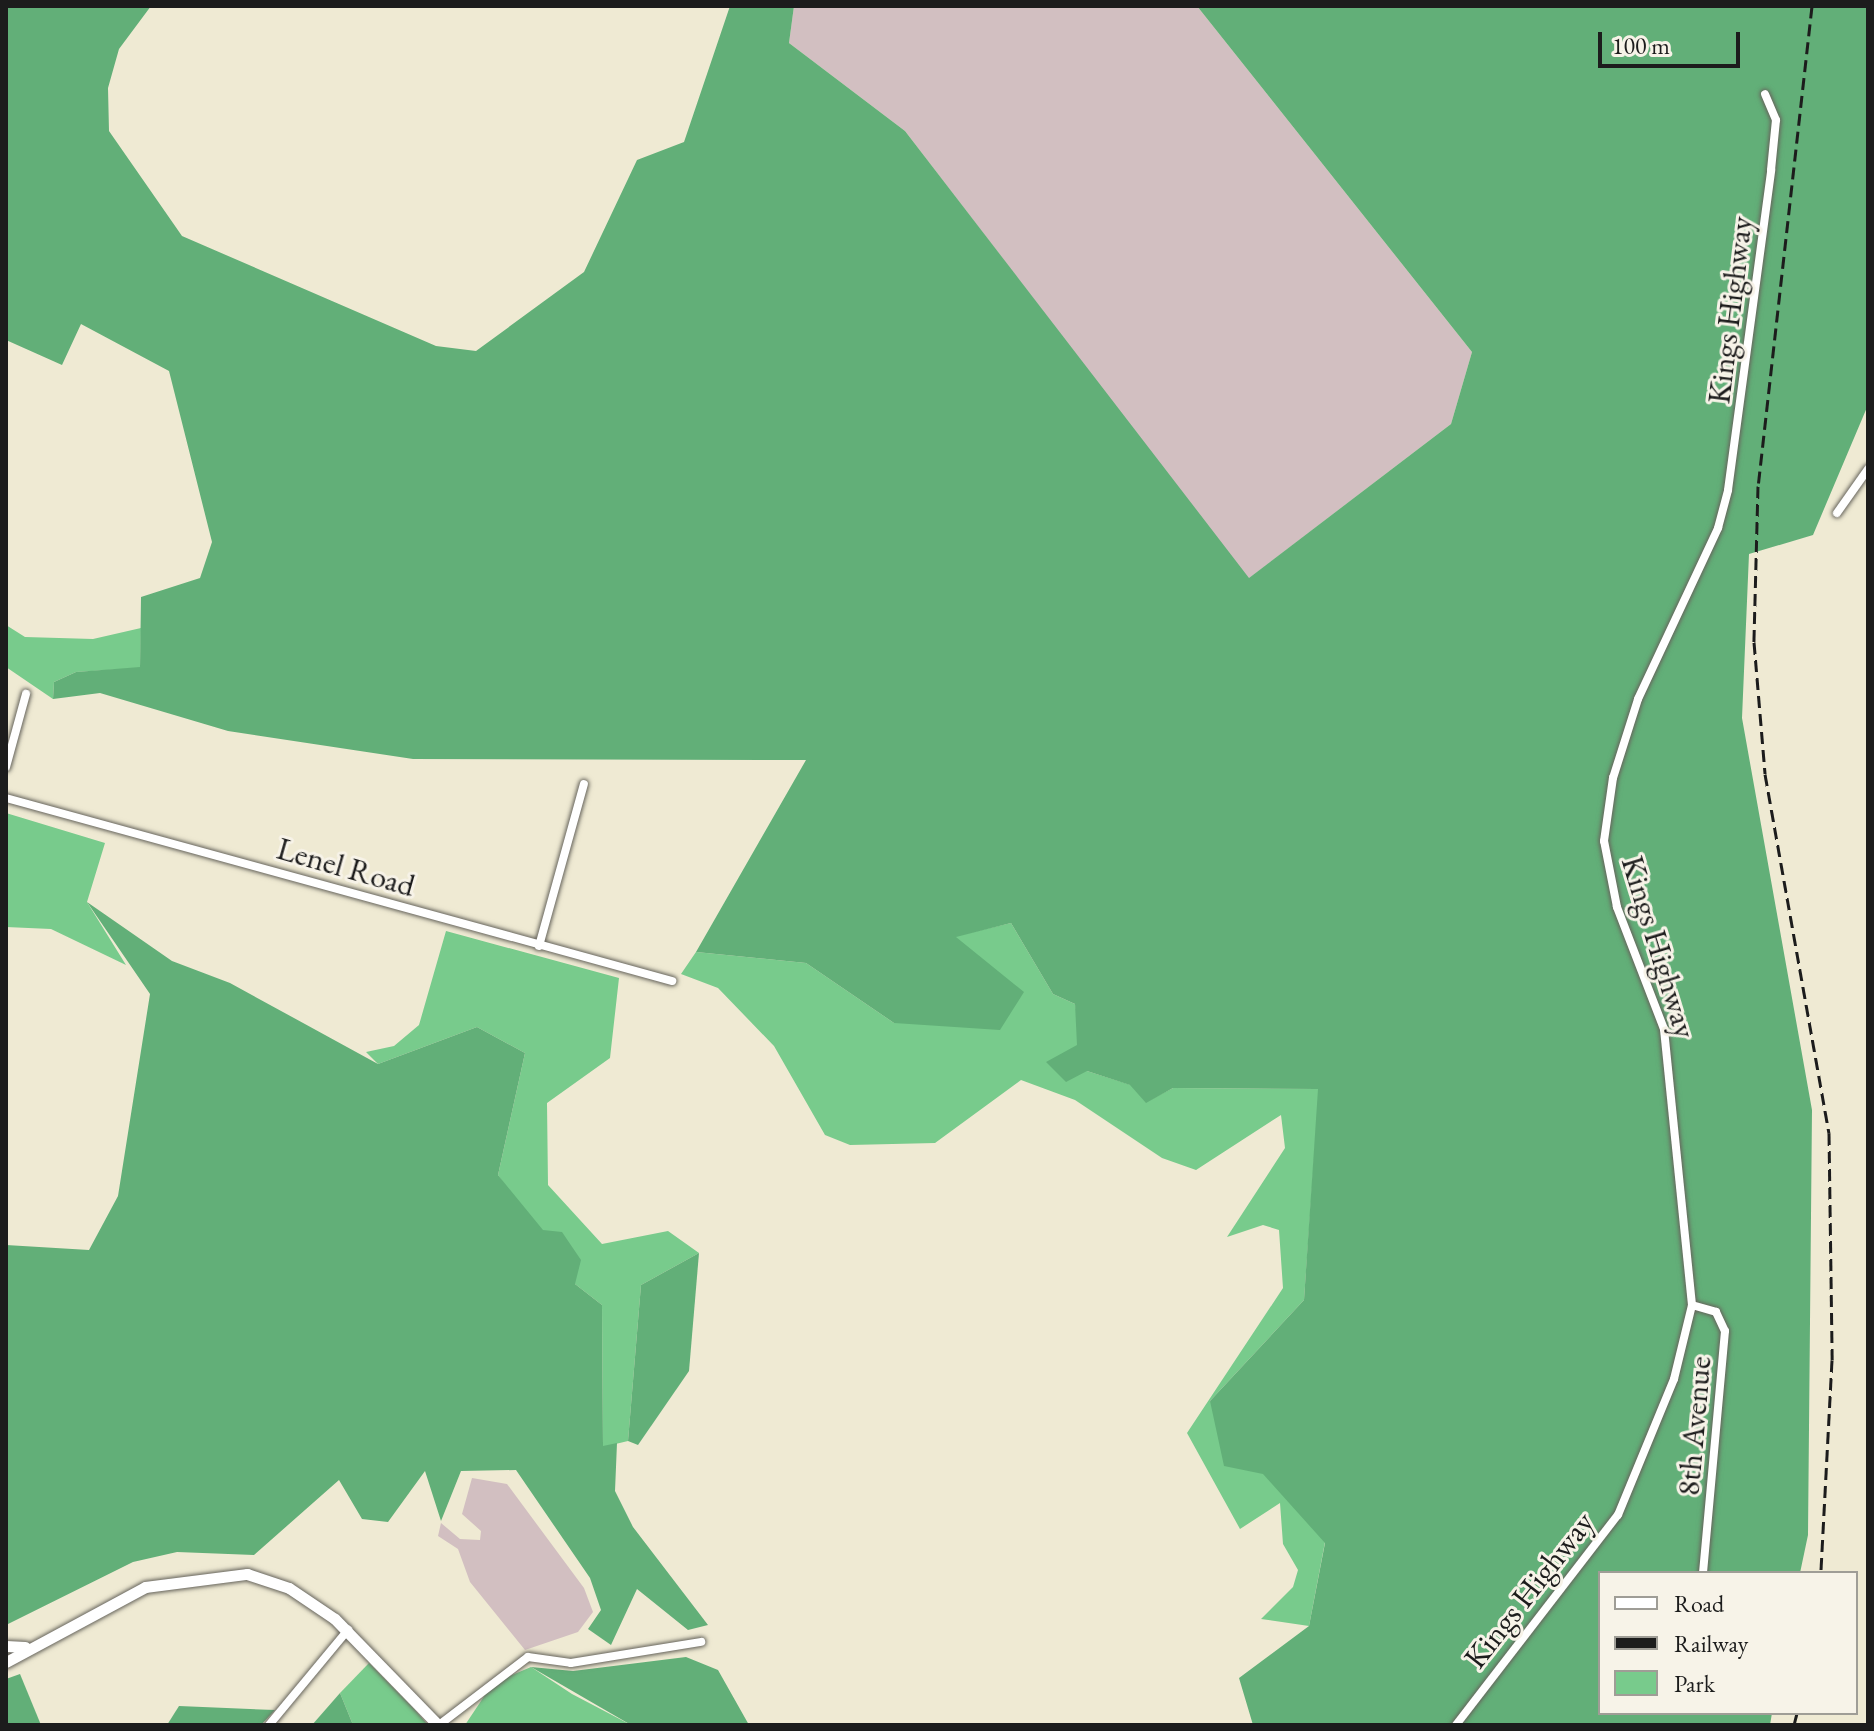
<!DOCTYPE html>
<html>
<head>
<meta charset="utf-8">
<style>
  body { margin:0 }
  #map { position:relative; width:1874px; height:1731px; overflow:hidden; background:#efead3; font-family:"EB Garamond",serif }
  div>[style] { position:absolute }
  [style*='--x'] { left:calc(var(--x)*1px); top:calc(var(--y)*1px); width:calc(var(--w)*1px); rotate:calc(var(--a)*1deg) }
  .industrial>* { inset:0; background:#d2bfc1 }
  .green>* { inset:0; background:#78cb8c }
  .forest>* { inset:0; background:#62af78 }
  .roads { filter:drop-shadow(0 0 2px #66645c) drop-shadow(0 0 2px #66645c) }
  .street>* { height:8px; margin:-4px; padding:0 4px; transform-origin:4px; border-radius:4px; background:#fff }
  .secondary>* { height:11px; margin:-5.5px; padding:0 5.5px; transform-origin:5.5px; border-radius:5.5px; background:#fff }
  .rail>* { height:3px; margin-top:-1.5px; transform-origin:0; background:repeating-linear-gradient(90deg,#1c1c1c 0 12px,transparent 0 18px) }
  span { translate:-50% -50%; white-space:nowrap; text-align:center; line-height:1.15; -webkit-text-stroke:6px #f7f3e8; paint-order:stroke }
  .street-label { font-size:32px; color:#1c1c1c }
  .frame { position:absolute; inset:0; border:8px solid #1c1c1c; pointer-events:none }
  .legend { position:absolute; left:1598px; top:1571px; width:260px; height:144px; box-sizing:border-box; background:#f7f3e8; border:2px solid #9f9d96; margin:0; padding:10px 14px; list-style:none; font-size:24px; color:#1c1c1c }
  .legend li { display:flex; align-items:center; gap:16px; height:40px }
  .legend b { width:40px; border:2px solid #9f9d96 }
  .scale { position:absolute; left:1598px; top:32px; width:142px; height:36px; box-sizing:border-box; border:4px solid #1c1c1c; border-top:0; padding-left:10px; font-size:24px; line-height:28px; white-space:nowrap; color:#1c1c1c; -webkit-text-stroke:6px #f7f3e8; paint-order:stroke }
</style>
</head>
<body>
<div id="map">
  <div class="industrial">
    <div style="clip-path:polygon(794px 6px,1197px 6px,1472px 352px,1451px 424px,1248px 579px,905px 131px,789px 43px)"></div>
    <div style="clip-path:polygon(472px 1478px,507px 1484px,584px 1588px,593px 1612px,578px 1632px,525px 1650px,470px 1582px,458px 1549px,438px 1536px,441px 1523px,460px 1539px,480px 1540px,481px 1531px,462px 1514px)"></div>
  </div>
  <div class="green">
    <div style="clip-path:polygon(6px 625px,25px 637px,93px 639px,141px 628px,140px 668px,76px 672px,54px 682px,53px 699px,6px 667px)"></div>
    <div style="clip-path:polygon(6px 813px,105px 843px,87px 902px,126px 965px,51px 929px,6px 927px)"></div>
    <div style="clip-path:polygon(1011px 923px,1053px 994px,1075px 1004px,1087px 1071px,1131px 1085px,1146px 1102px,1173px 1088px,1319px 1089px,1304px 1300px,1210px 1401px,1325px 1542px,1309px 1626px,1261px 1619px,1293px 1587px,1298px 1570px,1283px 1544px,1280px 1503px,1240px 1529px,1187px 1433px,1283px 1288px,1279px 1230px,1263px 1225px,1227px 1237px,1285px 1148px,1281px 1115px,1196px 1170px,1162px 1158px,1075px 1100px,1021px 1080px,935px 1143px,850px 1145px,825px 1135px,774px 1046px,718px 988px,681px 974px,696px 952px,806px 963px,894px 1023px,956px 936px)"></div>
    <div style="clip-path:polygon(446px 931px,619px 978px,610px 1058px,547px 1103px,548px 1185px,602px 1244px,668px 1231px,699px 1253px,641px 1285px,628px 1441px,603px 1447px,602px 1305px,575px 1284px,498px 1175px,525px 1053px,477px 1027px,378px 1064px,366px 1052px,394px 1046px,419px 1025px)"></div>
    <div style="clip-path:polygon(369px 1663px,415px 1710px,428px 1725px,353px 1725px,340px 1693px)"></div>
    <div style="clip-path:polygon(531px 1667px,572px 1694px,631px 1725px,465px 1725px,493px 1683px)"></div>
  </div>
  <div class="forest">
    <div style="clip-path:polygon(6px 6px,151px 6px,119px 49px,108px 88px,109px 131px,182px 236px,436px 346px,476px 351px,584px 272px,637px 160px,684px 142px,730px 6px,794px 6px,789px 43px,905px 131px,1249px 578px,1451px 424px,1472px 352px,1197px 6px,1868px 6px,1868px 405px,1813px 535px,1749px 554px,1742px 718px,1812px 1110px,1808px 1535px,1800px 1573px,1600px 1573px,1600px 1713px,1772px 1713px,1770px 1725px,1253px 1725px,1239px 1678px,1309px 1626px,1325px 1543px,1263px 1474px,1224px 1466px,1210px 1401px,1304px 1300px,1318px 1089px,1173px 1088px,1146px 1103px,1130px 1085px,1087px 1071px,1066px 1082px,1046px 1062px,1077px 1045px,1075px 1004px,1053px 994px,1011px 923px,956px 937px,1024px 992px,1000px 1030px,894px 1023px,806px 963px,696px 952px,806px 760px,413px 759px,228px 731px,100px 693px,53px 699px,54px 682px,76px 672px,140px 667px,141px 597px,200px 578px,212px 542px,169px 371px,81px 324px,62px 365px,6px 340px)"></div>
    <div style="clip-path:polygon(87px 902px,172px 961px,230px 983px,378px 1064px,477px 1027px,525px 1053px,498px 1175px,543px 1230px,562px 1232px,581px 1260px,575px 1284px,602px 1305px,603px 1446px,617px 1443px,615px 1491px,633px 1527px,708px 1625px,688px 1630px,637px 1589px,611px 1645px,588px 1629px,601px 1610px,590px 1578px,516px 1470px,461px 1471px,441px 1521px,425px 1471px,388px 1522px,362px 1519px,339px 1480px,254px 1555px,177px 1552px,133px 1562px,6px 1625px,6px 1245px,89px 1250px,118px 1196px,150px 994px)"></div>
    <div style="clip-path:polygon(699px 1253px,689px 1371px,638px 1445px,628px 1441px,641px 1285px)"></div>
    <div style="clip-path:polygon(686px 1657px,718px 1670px,749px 1725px,631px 1725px,531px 1667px,573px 1671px)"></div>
    <div style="clip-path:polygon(20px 1674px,41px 1725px,6px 1725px,6px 1679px)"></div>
    <div style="clip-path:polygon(340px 1693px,353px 1725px,312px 1725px)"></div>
    <div style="clip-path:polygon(179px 1706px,275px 1710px,261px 1725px,167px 1725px)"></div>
  </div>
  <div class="roads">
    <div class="street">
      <div style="--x:1837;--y:513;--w:54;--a:-54.8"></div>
      <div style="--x:6;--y:767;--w:76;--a:-74.7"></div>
      <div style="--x:6;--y:798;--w:691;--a:15.36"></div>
      <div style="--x:539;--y:946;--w:168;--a:-74.5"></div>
      <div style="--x:1692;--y:1305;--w:25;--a:16"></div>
      <div style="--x:1716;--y:1312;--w:21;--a:65"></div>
      <div style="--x:1725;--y:1331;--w:243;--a:95.2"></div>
      <div style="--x:269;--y:1725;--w:124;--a:-50.3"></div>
      <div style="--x:439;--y:1725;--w:112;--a:-37.4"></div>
      <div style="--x:528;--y:1657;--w:43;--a:7.9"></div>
      <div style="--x:571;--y:1663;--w:132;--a:-9.2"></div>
      <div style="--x:1456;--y:1725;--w:265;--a:-52.4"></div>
      <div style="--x:1618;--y:1515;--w:147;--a:-67.6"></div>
      <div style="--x:1674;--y:1379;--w:76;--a:-76.3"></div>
      <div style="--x:1692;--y:1305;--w:277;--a:-95.8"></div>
      <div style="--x:1664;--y:1029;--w:131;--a:-111.1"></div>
      <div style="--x:1617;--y:907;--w:67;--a:-101.1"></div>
      <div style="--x:1604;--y:841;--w:64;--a:-81.9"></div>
      <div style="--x:1613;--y:778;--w:83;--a:-72.4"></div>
      <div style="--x:1638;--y:699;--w:189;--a:-64.9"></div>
      <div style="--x:1718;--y:528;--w:39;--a:-75"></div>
      <div style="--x:1728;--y:490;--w:323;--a:-82.3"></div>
      <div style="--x:1771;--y:170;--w:50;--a:-84.3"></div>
      <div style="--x:1776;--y:120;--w:28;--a:-113"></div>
    </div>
    <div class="secondary">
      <div style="--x:6;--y:1646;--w:19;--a:3"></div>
      <div style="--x:6;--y:1662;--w:158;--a:-28.3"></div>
      <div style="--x:145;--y:1587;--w:103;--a:-7.3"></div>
      <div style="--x:247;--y:1574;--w:44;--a:18.4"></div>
      <div style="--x:289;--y:1588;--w:55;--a:34"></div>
      <div style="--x:335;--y:1619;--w:148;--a:45.8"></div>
    </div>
  </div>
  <div class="rail">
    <div style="--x:1812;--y:6;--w:483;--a:96.4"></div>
    <div style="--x:1758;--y:486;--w:156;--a:91.5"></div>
    <div style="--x:1754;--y:642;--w:132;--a:85.2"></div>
    <div style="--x:1765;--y:774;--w:365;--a:79.9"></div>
    <div style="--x:1829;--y:1133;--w:227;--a:89.2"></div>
    <div style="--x:1832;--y:1360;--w:213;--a:93"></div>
    <div style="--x:1794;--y:1725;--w:12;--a:-76"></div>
  </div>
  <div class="street-label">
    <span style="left:1730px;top:310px;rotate:-83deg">Kings Highway</span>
    <span style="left:346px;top:867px;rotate:16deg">Lenel Road</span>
    <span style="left:1659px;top:947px;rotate:73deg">Kings Highway</span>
    <span style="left:1694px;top:1426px;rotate:-85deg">8th Avenue</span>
    <span style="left:1529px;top:1590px;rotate:-52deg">Kings Highway</span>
  </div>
  <div class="frame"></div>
  <ul class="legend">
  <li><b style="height:10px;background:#fff"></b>Road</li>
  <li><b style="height:10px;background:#1c1c1c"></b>Railway</li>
  <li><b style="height:22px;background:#78cb8c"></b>Park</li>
  </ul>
  <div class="scale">100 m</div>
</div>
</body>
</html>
